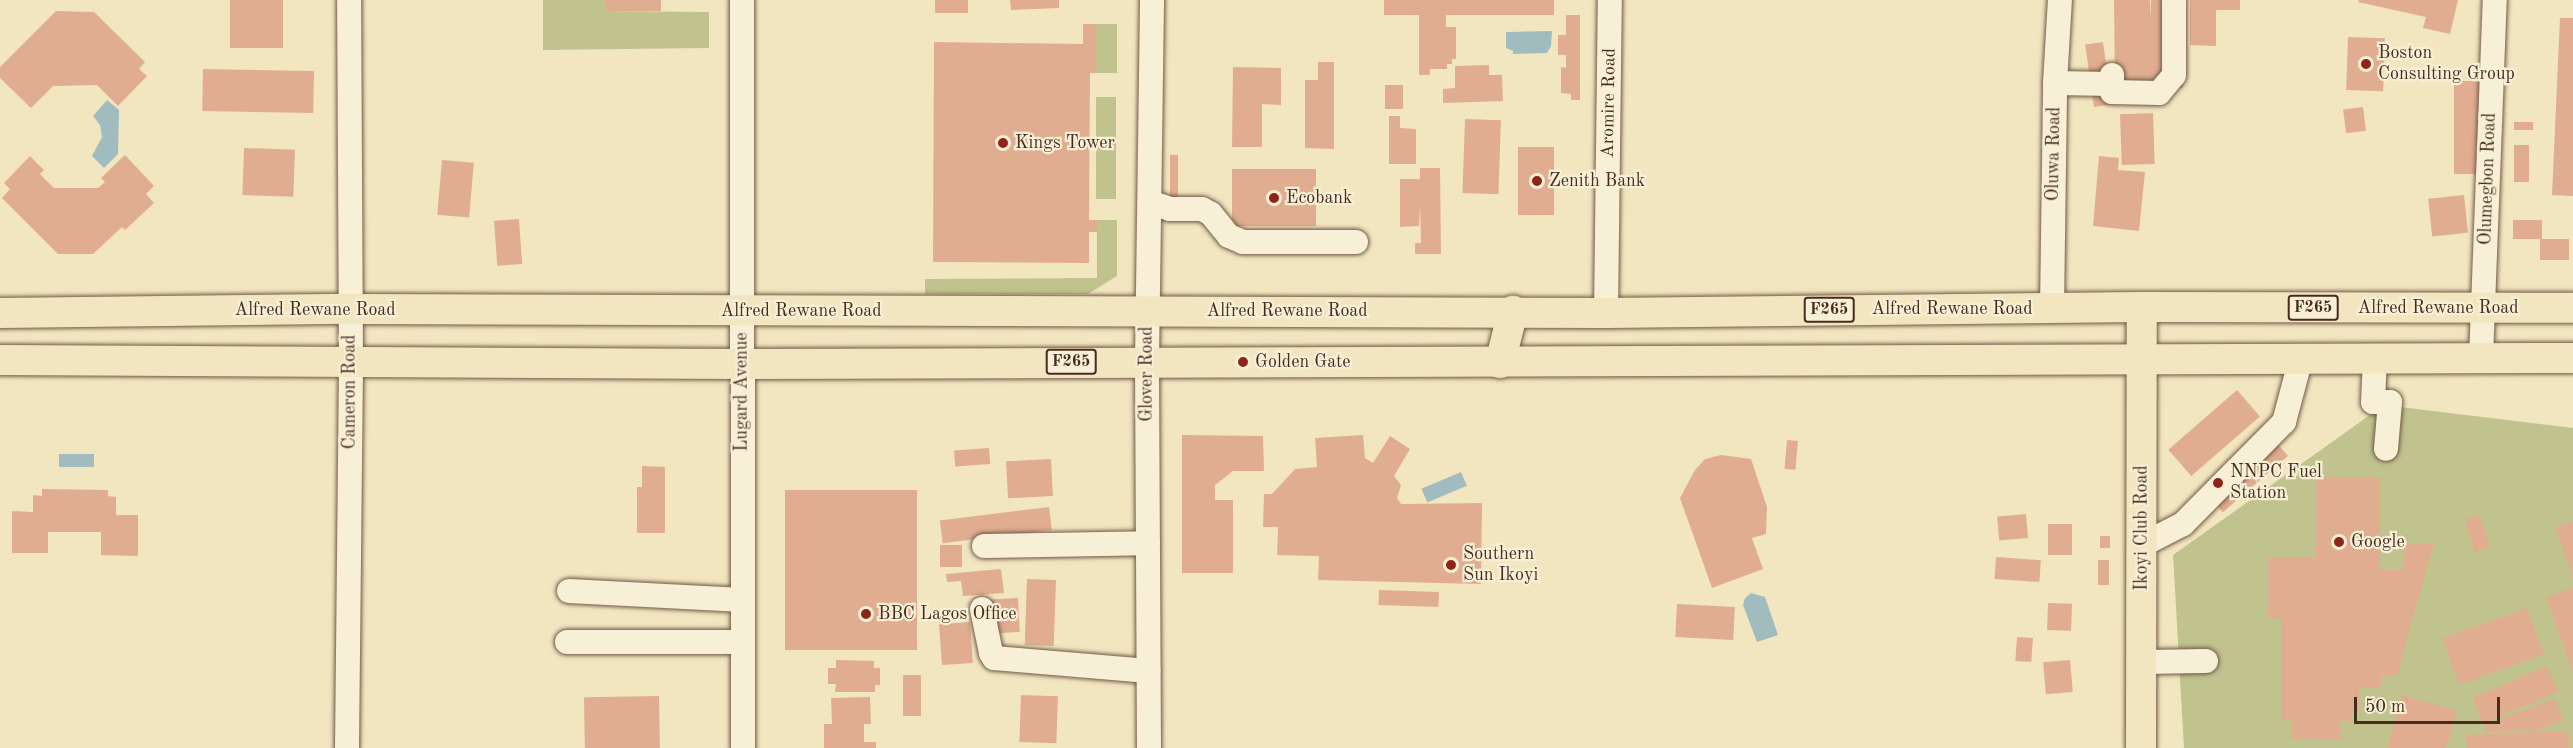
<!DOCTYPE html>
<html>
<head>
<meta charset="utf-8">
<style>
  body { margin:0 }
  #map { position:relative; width:2573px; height:748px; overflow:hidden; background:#f2e6c0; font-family:"Old Standard TT",serif }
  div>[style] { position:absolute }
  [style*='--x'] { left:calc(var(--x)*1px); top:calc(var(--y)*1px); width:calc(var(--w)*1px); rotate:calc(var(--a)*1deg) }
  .green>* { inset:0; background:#c0c38e; transform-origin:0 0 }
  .water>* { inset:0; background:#a1bcbe; transform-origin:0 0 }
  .building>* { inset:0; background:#e1ad90; transform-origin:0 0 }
  .roads { filter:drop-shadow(0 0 2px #725a46) drop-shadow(0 0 2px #725a46) }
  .minor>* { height:24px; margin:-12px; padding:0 12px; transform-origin:12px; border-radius:12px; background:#f7efd6 }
  .major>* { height:30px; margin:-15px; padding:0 15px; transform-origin:15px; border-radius:15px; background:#f2e6c0 }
  .dots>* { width:16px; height:16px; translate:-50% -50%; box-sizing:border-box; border:3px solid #f7efd6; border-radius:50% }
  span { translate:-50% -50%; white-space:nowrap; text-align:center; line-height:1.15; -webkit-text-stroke:4.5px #f7efd6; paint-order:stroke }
  .shield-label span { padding:2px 4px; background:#f7efd6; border:2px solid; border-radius:4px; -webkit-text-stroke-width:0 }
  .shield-label { font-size:16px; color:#472b1d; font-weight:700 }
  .poi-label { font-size:18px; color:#472b1d }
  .left { translate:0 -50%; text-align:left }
  .street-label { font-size:18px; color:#472b1d }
  .scale { position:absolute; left:2354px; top:697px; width:146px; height:27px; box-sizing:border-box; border:3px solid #472b1d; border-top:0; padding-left:8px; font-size:18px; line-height:21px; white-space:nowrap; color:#472b1d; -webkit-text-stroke:4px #f7efd6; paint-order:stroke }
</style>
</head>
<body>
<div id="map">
  <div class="green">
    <div style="clip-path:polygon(543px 0,606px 0,606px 11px,709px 12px,709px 48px,543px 50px)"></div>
    <div style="left:1096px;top:24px;width:21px;height:49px"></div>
    <div style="left:1096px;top:97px;width:20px;height:102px"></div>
    <div style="clip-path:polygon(1097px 220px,1117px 220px,1117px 276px,1088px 294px,925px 294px,925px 279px,1097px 278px)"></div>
    <div style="clip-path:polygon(2384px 405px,2573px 428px,2573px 748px,2184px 748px,2173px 555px)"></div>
  </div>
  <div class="water">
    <div style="clip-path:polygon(1552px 31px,1551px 46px,1547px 53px,1513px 54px,1513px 51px,1506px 48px,1506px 32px)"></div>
    <div style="clip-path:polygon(107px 100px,119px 110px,118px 154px,104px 168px,92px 156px,102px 137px,100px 125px,93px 116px)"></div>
    <div style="left:59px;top:454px;width:35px;height:13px"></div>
    <div style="left:1461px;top:472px;width:15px;height:43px;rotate:67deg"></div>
    <div style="clip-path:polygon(1751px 593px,1765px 597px,1778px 635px,1757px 642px,1743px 605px,1745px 598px)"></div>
  </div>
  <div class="building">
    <div style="left:230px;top:0;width:53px;height:48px"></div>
    <div style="left:606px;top:0;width:55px;height:11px"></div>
    <div style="left:935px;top:0;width:33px;height:13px"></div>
    <div style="clip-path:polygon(1010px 0,1059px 0,1059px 8px,1011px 10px)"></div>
    <div style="clip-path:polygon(1384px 0,1554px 0,1554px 15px,1446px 15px,1446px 27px,1456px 27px,1456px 59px,1452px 59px,1452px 64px,1447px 64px,1447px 69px,1430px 69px,1430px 75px,1419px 75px,1419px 15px,1384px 15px)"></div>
    <div style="clip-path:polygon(2114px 0,2150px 0,2151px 19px,2151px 0,2186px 0,2183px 88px,2115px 90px)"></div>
    <div style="clip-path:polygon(2190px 0,2240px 0,2240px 10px,2216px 10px,2216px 46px,2190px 45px)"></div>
    <div style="clip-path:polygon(2359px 0,2458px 0,2450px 34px,2423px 28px,2426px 17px,2358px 2px)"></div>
    <div style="clip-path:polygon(56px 11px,94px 12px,145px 62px,139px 69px,147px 76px,118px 106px,97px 85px,53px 86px,31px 108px,0 78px,0 67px)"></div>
    <div style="clip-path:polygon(1566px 15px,1580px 15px,1580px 100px,1571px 100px,1571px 94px,1561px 93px,1561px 67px,1566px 68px,1566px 55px,1558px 55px,1558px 35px,1566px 35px)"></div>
    <div style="clip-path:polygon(2560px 18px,2573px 18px,2573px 196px,2552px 195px)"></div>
    <div style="clip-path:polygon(1083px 24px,1096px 24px,1096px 73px,1090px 73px,1089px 220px,1097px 220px,1097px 232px,1089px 232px,1089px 263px,933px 262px,934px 42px,1083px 44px)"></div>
    <div style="left:2348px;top:37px;width:37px;height:53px;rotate:2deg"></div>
    <div style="left:2103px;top:42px;width:63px;height:18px;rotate:82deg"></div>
    <div style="clip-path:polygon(1318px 62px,1334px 62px,1334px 149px,1305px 148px,1305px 80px,1318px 80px)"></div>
    <div style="clip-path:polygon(1489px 65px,1489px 75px,1502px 75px,1503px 101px,1443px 103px,1443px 89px,1455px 88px,1455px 66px)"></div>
    <div style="clip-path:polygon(1233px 67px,1281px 68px,1281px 105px,1262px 104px,1262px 147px,1232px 147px)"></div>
    <div style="left:203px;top:69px;width:111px;height:42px;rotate:1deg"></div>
    <div style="left:2454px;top:81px;width:25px;height:93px"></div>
    <div style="left:1385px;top:85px;width:18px;height:24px"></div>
    <div style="left:2363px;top:107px;width:24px;height:20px;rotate:83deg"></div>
    <div style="left:2153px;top:113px;width:51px;height:33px;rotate:88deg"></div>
    <div style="clip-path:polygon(1389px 116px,1400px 116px,1400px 128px,1416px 129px,1416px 164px,1389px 164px)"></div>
    <div style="left:1465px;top:119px;width:36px;height:74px;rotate:2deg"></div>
    <div style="left:2533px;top:122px;width:8px;height:19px;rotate:90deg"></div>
    <div style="left:2514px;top:145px;width:15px;height:37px"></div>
    <div style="left:1518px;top:147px;width:36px;height:68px"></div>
    <div style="left:244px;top:148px;width:51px;height:47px;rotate:2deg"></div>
    <div style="clip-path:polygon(125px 155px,154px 186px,146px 194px,154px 203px,125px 230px,122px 227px,93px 254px,58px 254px,2px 198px,10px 189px,4px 183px,30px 156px,44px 170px,40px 174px,54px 188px,98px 188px,105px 182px,101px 178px)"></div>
    <div style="left:1170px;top:155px;width:8px;height:43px"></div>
    <div style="clip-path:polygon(2099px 156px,2119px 158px,2118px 170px,2145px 172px,2139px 231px,2093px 226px)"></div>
    <div style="left:442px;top:160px;width:32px;height:55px;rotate:5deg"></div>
    <div style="clip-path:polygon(1420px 168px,1440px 168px,1441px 254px,1415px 254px,1415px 243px,1421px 243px,1420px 205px,1419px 226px,1400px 227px,1400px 179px,1420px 179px)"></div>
    <div style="left:1232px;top:169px;width:84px;height:57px"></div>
    <div style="left:2464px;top:195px;width:38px;height:36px;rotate:84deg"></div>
    <div style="left:519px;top:219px;width:45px;height:25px;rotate:86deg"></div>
    <div style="left:2542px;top:220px;width:19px;height:29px;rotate:90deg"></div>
    <div style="left:2540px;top:239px;width:29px;height:21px"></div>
    <div style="left:2237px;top:390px;width:35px;height:91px;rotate:49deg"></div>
    <div style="clip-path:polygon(1182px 435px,1263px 436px,1264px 471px,1233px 471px,1215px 485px,1215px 500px,1233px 500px,1233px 573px,1182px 573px)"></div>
    <div style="clip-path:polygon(1363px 435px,1365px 458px,1373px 463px,1390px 436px,1410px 449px,1394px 476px,1401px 485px,1397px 498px,1401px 504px,1482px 503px,1481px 584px,1318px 580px,1319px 556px,1277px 555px,1278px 527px,1263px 527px,1264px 494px,1272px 494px,1295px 469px,1317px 467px,1315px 438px)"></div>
    <div style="left:1787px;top:440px;width:11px;height:29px;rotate:5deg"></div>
    <div style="left:2274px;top:440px;width:21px;height:86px;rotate:49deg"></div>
    <div style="left:989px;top:448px;width:16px;height:35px;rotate:86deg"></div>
    <div style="clip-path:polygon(1721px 455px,1751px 459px,1767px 507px,1766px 534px,1752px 538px,1763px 569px,1712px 588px,1680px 498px,1695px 470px,1705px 459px)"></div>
    <div style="left:1051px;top:459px;width:37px;height:45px;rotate:87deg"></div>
    <div style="clip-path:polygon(642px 466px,665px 467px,665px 533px,637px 533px,637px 487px,642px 487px)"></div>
    <div style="clip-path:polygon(2316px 477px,2380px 477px,2380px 570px,2403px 570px,2404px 543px,2434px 543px,2397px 675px,2381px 675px,2381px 687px,2359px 687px,2359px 710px,2351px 709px,2352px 721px,2340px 721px,2341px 739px,2292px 739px,2292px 720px,2281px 720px,2281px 618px,2268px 618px,2268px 558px,2315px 558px)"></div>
    <div style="clip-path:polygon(42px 489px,108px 490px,108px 496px,116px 497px,116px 515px,138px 515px,138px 556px,101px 555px,101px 532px,48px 532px,48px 553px,12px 553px,12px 511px,33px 512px,33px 495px,42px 496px)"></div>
    <div style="left:785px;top:490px;width:132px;height:160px"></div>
    <div style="left:1049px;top:507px;width:23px;height:110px;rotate:83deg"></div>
    <div style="left:2026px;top:514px;width:24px;height:29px;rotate:85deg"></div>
    <div style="left:2480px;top:515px;width:34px;height:16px;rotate:73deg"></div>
    <div style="clip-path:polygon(2573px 521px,2573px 578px,2555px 527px)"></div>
    <div style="left:2048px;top:524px;width:24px;height:31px"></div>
    <div style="left:2100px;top:536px;width:10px;height:12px"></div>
    <div style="left:940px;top:545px;width:22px;height:22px"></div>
    <div style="left:1996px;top:557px;width:45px;height:22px;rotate:4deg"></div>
    <div style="left:2098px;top:560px;width:11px;height:25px"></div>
    <div style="clip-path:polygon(1001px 569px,1004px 593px,963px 596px,961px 581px,947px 582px,946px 574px)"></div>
    <div style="left:1027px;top:579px;width:29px;height:66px;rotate:2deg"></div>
    <div style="clip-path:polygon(2573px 587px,2573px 672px,2546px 597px)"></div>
    <div style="left:1379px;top:590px;width:60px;height:15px;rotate:2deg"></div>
    <div style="left:1018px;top:598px;width:34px;height:28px;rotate:87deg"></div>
    <div style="left:2048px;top:603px;width:24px;height:27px;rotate:2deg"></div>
    <div style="left:1677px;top:604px;width:58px;height:33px;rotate:3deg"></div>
    <div style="left:2527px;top:608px;width:49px;height:90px;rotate:70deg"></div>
    <div style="left:970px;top:622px;width:41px;height:31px;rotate:86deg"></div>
    <div style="left:2017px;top:637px;width:16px;height:24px;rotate:4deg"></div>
    <div style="clip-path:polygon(836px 660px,874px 661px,874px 668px,880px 668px,880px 685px,875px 685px,875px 692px,835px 692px,836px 684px,828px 684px,828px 668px,836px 668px)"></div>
    <div style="left:2070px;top:660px;width:32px;height:27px;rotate:85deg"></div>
    <div style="left:2547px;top:666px;width:28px;height:81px;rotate:67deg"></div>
    <div style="left:903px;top:675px;width:18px;height:41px"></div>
    <div style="left:1021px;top:695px;width:37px;height:47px;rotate:2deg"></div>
    <div style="clip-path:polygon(2402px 695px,2457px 711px,2446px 748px,2387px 748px)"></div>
    <div style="left:659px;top:696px;width:52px;height:75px;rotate:89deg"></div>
    <div style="clip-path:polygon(870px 697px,871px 724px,864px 724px,864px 742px,876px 742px,876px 748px,824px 748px,824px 724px,832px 724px,831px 698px)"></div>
    <div style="clip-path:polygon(2555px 699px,2563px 720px,2533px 732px,2532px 730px,2486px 732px,2484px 725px)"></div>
    <div style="clip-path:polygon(2568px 731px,2569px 748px,2467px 748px,2466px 735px)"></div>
  </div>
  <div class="roads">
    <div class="minor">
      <div style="--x:742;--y:0;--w:748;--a:89.92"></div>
      <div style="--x:2055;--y:83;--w:57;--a:1"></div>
      <div style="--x:2112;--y:84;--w:9;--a:-90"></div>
      <div style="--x:2112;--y:84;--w:8;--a:90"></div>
      <div style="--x:2112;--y:92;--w:47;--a:1.2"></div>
      <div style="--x:2159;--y:93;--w:23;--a:-50"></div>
      <div style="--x:2174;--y:75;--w:75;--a:-90"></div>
      <div style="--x:1150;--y:202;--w:21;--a:19"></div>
      <div style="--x:1170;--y:209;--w:32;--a:0"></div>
      <div style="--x:1202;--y:209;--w:10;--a:29"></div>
      <div style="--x:1211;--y:214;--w:28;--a:51"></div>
      <div style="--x:1229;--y:236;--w:15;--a:23"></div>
      <div style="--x:1243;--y:242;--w:113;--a:0"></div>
      <div style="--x:2052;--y:308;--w:225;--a:-89.2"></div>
      <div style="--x:2055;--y:83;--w:83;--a:-86.6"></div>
      <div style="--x:1606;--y:313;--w:313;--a:-89.3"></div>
      <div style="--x:2375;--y:357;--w:45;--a:92.5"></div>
      <div style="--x:2373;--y:402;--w:17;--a:0"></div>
      <div style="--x:2390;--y:402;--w:47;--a:94.9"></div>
      <div style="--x:2481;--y:358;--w:358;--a:-87.8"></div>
      <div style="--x:2142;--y:545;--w:46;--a:-27.1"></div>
      <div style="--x:2183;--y:524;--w:144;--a:-45.3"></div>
      <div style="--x:2284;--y:422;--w:66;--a:-75.1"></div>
      <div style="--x:984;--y:546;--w:164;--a:-1"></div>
      <div style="--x:569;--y:591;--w:174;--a:3"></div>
      <div style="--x:982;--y:609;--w:45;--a:78.4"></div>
      <div style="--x:991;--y:653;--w:6;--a:59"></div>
      <div style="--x:994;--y:658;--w:155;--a:4.8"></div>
      <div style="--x:567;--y:642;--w:176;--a:0"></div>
      <div style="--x:2142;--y:662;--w:64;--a:-0.9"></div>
      <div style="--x:347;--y:748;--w:386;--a:-89.4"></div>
      <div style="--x:351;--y:362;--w:362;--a:-90.3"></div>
      <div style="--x:1149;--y:748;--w:387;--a:-90.3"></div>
      <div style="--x:1147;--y:361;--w:361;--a:-89.2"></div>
    </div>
    <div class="major">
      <div style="--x:0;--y:313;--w:350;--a:-0.7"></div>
      <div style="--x:350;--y:309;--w:1256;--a:0.18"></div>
      <div style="--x:1606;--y:313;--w:536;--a:-0.64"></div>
      <div style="--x:2142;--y:307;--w:431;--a:0.1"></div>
      <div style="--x:0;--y:360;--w:743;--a:0.31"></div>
      <div style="--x:743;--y:364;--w:1830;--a:-0.19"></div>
      <div style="--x:1500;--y:363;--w:54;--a:-76"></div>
      <div style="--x:2141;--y:748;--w:441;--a:-89.9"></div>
    </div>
  </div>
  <div class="dots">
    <div style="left:2366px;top:64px;background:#8f2418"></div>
    <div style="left:1003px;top:143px;background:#8f2418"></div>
    <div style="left:1537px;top:181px;background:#8f2418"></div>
    <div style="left:1274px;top:198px;background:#8f2418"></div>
    <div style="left:1243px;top:362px;background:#8f2418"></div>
    <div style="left:2218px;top:483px;background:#8f2418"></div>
    <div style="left:2339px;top:542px;background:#8f2418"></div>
    <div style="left:1451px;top:565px;background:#8f2418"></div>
    <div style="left:866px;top:614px;background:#8f2418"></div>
  </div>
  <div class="shield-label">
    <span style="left:2313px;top:308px">F265</span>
    <span style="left:1829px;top:310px">F265</span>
    <span style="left:1071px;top:362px">F265</span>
  </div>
  <div class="poi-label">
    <span class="left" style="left:2378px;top:64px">Boston<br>Consulting Group</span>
    <span class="left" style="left:1015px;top:143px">Kings Tower</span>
    <span class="left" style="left:1549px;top:181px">Zenith Bank</span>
    <span class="left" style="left:1286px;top:198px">Ecobank</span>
    <span class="left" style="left:1255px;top:362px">Golden Gate</span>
    <span class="left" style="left:2230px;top:483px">NNPC Fuel<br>Station</span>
    <span class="left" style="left:2351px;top:542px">Google</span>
    <span class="left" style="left:1463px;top:565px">Southern<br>Sun Ikoyi</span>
    <span class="left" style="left:878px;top:614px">BBC Lagos Office</span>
  </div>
  <div class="street-label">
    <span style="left:1609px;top:103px;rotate:-89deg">Aromire Road</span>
    <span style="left:2054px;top:154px;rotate:-89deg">Oluwa Road</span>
    <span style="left:2488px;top:179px;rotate:-88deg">Olumegbon Road</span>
    <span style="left:2438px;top:308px">Alfred Rewane Road</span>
    <span style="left:1952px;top:309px">Alfred Rewane Road</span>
    <span style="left:315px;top:310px">Alfred Rewane Road</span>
    <span style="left:801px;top:311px">Alfred Rewane Road</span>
    <span style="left:1287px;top:311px">Alfred Rewane Road</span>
    <span style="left:1147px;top:374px;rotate:-90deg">Glover Road</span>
    <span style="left:350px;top:392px;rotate:-90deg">Cameron Road</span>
    <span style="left:742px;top:392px;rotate:-90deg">Lugard Avenue</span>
    <span style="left:2142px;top:528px;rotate:-90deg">Ikoyi Club Road</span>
  </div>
  <div class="scale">50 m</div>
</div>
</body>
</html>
